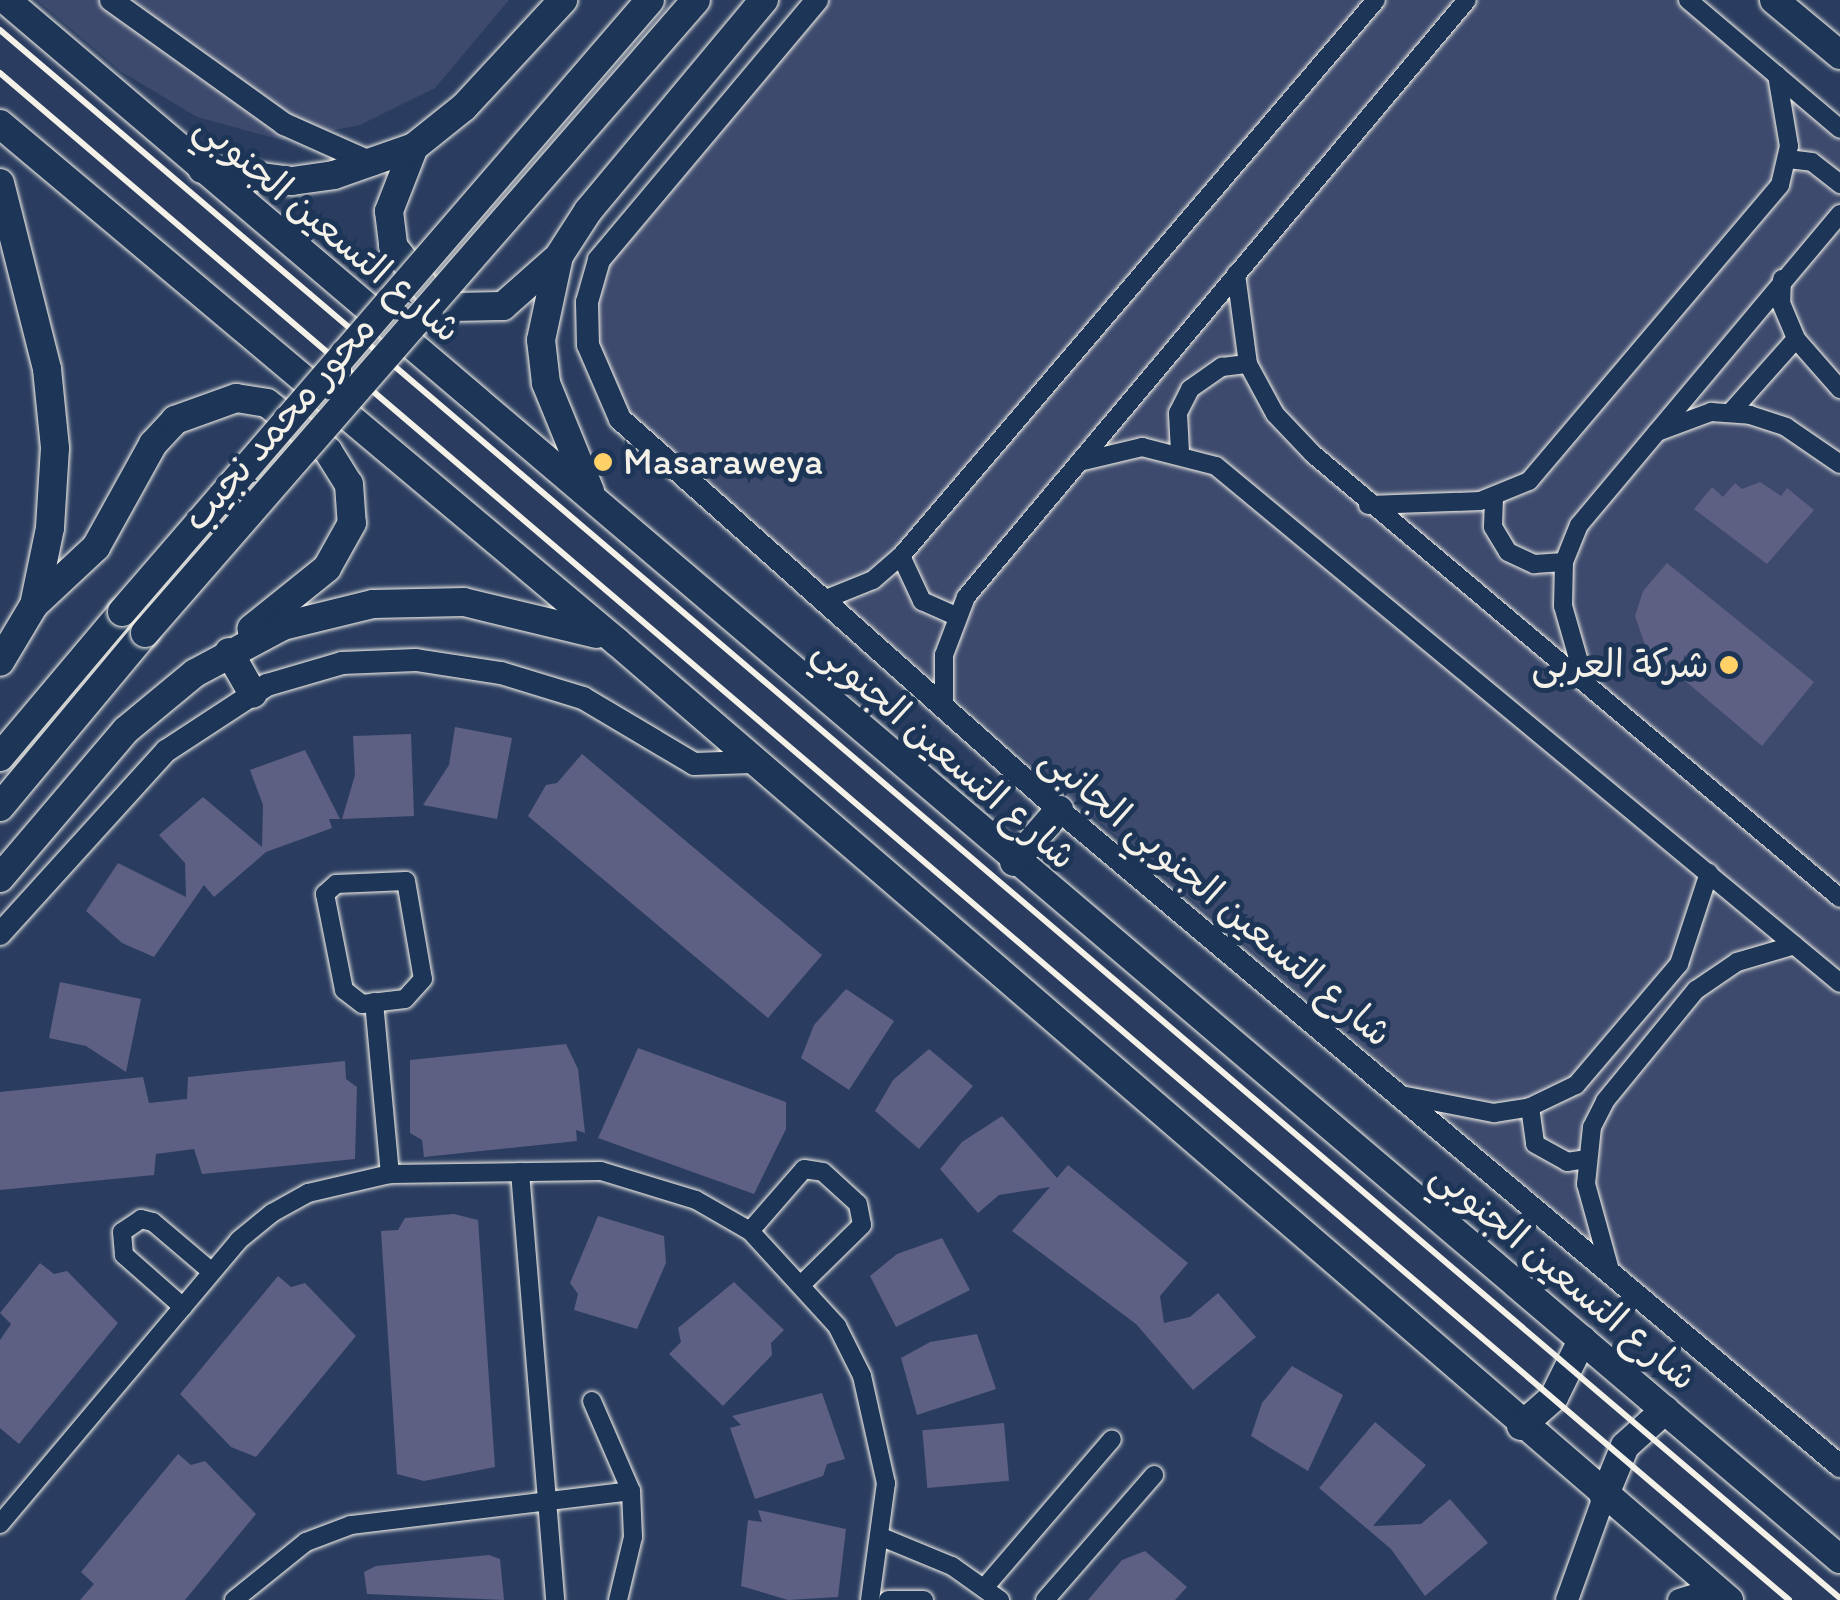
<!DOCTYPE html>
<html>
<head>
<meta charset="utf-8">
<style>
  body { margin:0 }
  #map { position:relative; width:1840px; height:1600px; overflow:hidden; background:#2a3d60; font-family:Itim,"Playpen Sans Arabic",sans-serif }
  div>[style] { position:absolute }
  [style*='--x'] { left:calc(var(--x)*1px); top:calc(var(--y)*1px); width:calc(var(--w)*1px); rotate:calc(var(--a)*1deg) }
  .built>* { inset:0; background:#3d4a6d }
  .building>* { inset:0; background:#5d5f83; transform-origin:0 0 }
  .roads { filter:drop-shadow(0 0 2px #f4f1e8) drop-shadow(0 0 2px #f4f1e8) }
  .minor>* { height:18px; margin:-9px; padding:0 9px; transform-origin:9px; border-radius:9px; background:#1d3557 }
  .tertiary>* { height:22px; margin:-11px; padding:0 11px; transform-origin:11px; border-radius:11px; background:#1d3557 }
  .primary>* { height:28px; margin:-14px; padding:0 14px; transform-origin:14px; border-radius:14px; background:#1d3557 }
  .rail>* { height:6px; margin:-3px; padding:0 3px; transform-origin:3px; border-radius:3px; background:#f4f1e8 }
  .bridges { filter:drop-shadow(0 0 2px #f4f1e8) drop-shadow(0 0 2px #f4f1e8) }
  .primary-bridge>* { height:28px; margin:-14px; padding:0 14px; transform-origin:14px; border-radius:14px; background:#1d3557 }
  .dots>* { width:28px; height:28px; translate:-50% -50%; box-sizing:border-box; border:5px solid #1d3557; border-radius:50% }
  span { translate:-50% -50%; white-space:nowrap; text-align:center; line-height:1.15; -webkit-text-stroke:10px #1d3557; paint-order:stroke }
  .street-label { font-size:38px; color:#f4f1e8 }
  .poi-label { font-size:38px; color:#f4f1e8 }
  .left { translate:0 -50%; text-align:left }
  .right { translate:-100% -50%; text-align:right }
</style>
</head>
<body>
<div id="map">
  <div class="built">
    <div style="clip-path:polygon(37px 0,509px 0,435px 88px,360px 125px,282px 140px,197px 117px,122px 72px)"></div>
    <div style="clip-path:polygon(826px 0,1701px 0,1840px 120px,1840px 1453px,639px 429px,587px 360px,588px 306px,609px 260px)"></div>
  </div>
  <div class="building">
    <div style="clip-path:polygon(1760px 482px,1781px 496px,1787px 488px,1814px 510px,1767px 564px,1694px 509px,1712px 487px,1723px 497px,1735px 483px,1742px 489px)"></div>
    <div style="clip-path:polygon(1667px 563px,1814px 682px,1762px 746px,1646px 648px,1635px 616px,1643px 591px)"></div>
    <div style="clip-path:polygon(455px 727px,512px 738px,497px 819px,423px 805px,449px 765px)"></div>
    <div style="clip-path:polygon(411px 734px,414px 816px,342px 819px,355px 775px,353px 736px)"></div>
    <div style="clip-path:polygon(305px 750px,340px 819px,329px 819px,332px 828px,266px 852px,214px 897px,204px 885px,154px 957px,122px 943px,86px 911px,118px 863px,186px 897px,185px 863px,159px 835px,203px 797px,262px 847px,263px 805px,250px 770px)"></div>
    <div style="clip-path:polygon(582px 754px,822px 955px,768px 1018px,528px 816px,546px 785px,557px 783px)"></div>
    <div style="clip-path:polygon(60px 982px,141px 999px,126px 1072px,86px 1046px,49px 1038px)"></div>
    <div style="clip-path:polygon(846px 989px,894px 1021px,849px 1090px,801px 1058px,814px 1025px)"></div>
    <div style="clip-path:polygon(566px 1044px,578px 1069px,585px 1133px,576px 1130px,577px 1141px,424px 1157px,422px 1140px,410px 1133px,410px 1060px)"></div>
    <div style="clip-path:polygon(638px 1048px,786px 1102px,786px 1129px,754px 1194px,598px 1138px)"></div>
    <div style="clip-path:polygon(929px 1049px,973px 1086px,919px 1149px,875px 1111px,893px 1080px)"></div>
    <div style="clip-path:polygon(345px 1061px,346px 1079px,357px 1087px,355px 1159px,202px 1174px,194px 1149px,156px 1154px,154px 1175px,0 1190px,0 1092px,143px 1077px,149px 1103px,187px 1099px,188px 1077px)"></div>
    <div style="clip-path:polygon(1002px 1116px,1057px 1178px,1068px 1165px,1188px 1263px,1160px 1296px,1164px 1323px,1190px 1317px,1218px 1293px,1256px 1337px,1193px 1390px,1136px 1324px,1012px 1231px,1050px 1187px,999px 1195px,978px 1213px,940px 1169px,962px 1142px)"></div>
    <div style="clip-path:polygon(454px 1214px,478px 1220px,495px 1467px,424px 1481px,397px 1474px,381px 1231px,398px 1230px,405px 1218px)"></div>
    <div style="clip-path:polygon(598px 1216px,664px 1236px,666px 1263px,637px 1329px,574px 1310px,578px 1294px,570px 1283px)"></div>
    <div style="clip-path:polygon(942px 1238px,970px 1290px,896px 1327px,870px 1276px,897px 1254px)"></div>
    <div style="clip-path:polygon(40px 1263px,54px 1274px,67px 1271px,118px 1323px,19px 1444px,0 1428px,0 1340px,11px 1324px,0 1313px)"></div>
    <div style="clip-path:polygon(278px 1276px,291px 1287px,305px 1283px,356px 1336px,256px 1457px,231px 1447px,180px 1394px)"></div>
    <div style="clip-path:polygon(734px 1282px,784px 1330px,771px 1343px,772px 1355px,723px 1406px,669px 1354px,681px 1342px,678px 1328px)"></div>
    <div style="clip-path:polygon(977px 1334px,996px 1389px,917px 1415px,901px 1358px,930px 1342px)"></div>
    <div style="clip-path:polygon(1292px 1366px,1343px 1395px,1308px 1471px,1251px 1436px,1262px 1403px)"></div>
    <div style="clip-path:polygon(822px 1393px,845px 1459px,827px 1464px,823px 1476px,755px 1499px,730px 1428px,741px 1425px,732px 1416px)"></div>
    <div style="clip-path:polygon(1375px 1422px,1426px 1465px,1373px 1526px,1421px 1524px,1450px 1499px,1488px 1543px,1425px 1596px,1391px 1549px,1319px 1488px)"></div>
    <div style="left:1004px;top:1423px;width:58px;height:82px;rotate:85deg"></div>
    <div style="clip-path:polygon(178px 1454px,191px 1465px,205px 1461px,256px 1514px,185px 1600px,80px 1600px,94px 1584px,81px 1572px)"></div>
    <div style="clip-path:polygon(758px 1510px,846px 1529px,838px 1597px,788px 1600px,741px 1586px,748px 1520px,762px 1522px)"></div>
    <div style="clip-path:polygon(1145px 1551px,1187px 1587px,1175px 1600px,1088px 1600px,1122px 1560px)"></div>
    <div style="clip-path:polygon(489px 1555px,500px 1559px,504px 1600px,367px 1594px,364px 1572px,376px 1566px)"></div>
  </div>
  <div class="roads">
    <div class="minor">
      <div style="--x:1688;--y:0;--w:199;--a:40.3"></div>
      <div style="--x:1788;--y:159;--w:24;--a:7"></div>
      <div style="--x:1812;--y:162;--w:36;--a:38"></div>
      <div style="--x:1236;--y:274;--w:91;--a:82.4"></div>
      <div style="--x:1248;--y:364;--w:57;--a:61.6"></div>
      <div style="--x:1275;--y:414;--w:55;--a:46.5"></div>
      <div style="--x:1313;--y:454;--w:689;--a:40.11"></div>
      <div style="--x:1782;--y:279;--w:24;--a:92"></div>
      <div style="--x:1781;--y:303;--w:39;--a:67"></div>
      <div style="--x:1796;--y:339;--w:67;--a:48.7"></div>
      <div style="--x:1730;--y:413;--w:99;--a:-48.3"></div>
      <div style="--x:1657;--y:432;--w:58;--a:-20.3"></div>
      <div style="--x:1711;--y:412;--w:39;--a:4"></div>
      <div style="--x:1750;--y:415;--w:38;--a:18"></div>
      <div style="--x:1786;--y:427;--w:65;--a:34.4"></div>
      <div style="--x:1180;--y:452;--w:39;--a:-93"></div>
      <div style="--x:1178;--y:413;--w:27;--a:-63"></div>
      <div style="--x:1190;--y:389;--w:39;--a:-35"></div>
      <div style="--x:1222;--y:367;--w:26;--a:-7"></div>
      <div style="--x:1079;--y:462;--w:65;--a:-13.4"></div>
      <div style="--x:1142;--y:447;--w:76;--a:14.4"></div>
      <div style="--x:1216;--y:466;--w:810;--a:39.64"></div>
      <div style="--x:1494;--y:498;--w:29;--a:92"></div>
      <div style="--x:1493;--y:527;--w:29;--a:59"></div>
      <div style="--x:1508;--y:552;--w:29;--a:25"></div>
      <div style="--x:1534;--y:564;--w:30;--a:-4"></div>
      <div style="--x:1368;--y:505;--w:112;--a:-2"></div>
      <div style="--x:1480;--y:501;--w:53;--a:-22.2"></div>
      <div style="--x:1529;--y:481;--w:388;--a:-49.7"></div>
      <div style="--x:1780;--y:185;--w:40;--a:-77"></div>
      <div style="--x:1789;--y:146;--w:72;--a:-99.6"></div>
      <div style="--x:901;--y:556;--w:50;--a:65"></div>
      <div style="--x:922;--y:601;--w:37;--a:24"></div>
      <div style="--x:821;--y:601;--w:56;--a:-22"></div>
      <div style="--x:873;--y:580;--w:37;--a:-41"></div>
      <div style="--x:901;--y:556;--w:731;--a:-49.49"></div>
      <div style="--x:1584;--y:679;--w:76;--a:-106"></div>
      <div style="--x:1563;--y:606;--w:44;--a:-88.7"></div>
      <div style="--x:1564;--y:562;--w:40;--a:-68"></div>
      <div style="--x:1579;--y:525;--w:406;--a:-50"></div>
      <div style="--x:944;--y:710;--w:55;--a:-90"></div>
      <div style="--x:944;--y:655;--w:62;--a:-69.2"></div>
      <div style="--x:966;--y:597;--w:779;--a:-50"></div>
      <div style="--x:406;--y:881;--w:99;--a:80.2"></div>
      <div style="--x:423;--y:979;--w:27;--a:132"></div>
      <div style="--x:405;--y:999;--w:43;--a:173.4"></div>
      <div style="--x:362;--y:1004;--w:23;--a:-142"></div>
      <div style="--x:344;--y:990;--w:98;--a:-101.2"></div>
      <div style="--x:325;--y:894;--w:15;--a:-42"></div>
      <div style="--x:336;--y:884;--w:70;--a:-2.5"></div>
      <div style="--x:374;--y:1002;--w:173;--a:84.7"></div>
      <div style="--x:1401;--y:1095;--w:95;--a:11"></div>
      <div style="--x:1494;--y:1113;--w:36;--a:-9"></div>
      <div style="--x:1530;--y:1107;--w:51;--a:-25.6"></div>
      <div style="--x:1576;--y:1085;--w:159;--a:-49.6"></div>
      <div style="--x:1679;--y:964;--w:96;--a:-71.8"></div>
      <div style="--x:1530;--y:1107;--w:37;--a:82"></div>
      <div style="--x:1535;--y:1144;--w:37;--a:29"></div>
      <div style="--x:1567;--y:1162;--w:19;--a:-9"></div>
      <div style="--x:520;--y:1172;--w:429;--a:85.3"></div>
      <div style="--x:750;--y:1231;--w:82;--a:-48.9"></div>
      <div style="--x:804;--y:1169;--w:19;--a:9"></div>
      <div style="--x:823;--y:1172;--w:47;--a:42.4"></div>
      <div style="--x:858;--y:1204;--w:21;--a:79"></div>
      <div style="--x:862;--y:1225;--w:81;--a:135.5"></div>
      <div style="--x:1611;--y:1274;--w:93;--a:-105.5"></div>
      <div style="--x:1586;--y:1184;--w:57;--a:-84"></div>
      <div style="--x:1592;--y:1127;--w:29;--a:-63"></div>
      <div style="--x:1605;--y:1101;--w:144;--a:-50.7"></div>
      <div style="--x:1696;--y:990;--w:50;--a:-34.3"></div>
      <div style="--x:1737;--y:962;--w:60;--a:-16.3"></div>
      <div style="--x:183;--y:1307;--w:79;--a:-138.6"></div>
      <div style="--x:124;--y:1255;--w:23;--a:-95"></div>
      <div style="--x:122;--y:1232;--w:23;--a:-34"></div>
      <div style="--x:141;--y:1219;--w:12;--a:14"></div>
      <div style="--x:153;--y:1222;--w:77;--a:40.3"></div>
      <div style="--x:592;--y:1401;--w:98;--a:66.6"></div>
      <div style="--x:631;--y:1491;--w:46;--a:87.5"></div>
      <div style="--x:633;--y:1537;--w:65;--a:103.4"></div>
      <div style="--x:0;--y:1524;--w:371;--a:-49.9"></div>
      <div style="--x:239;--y:1240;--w:43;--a:-39.3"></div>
      <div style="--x:272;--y:1213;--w:41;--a:-29.1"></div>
      <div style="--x:308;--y:1193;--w:84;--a:-13"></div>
      <div style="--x:390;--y:1174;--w:211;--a:-0.8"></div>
      <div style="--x:601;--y:1171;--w:99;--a:17"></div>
      <div style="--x:696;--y:1200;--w:62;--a:29.9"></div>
      <div style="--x:750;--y:1231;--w:129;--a:47.5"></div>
      <div style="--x:837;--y:1326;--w:56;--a:63.4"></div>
      <div style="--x:862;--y:1376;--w:110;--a:77.4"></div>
      <div style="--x:886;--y:1483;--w:118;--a:97.8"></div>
      <div style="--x:884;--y:1538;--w:74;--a:22.4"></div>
      <div style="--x:952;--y:1566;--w:59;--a:35.3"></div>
      <div style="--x:984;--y:1588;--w:196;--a:-49.3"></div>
      <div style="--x:234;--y:1600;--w:92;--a:-38.9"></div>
      <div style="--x:306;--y:1542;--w:48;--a:-20.7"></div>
      <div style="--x:351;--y:1525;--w:282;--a:-6.9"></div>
      <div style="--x:888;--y:1600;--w:36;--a:0"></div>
      <div style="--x:1045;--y:1600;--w:166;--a:-48.9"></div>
    </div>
    <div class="tertiary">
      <div style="--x:111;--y:0;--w:213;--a:35.6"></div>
      <div style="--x:284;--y:124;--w:98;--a:24"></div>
      <div style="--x:817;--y:0;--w:339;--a:130"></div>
      <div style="--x:599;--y:260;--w:44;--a:105.9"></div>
      <div style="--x:587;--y:302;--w:43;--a:88.7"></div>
      <div style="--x:588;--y:345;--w:81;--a:66.6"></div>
      <div style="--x:620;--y:419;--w:588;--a:41.69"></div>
      <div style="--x:1059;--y:810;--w:1020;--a:40.03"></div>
      <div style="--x:0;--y:934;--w:247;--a:-47.8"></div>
      <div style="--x:166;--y:751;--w:121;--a:-33.2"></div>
      <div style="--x:267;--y:685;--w:78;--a:-16.3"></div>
      <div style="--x:342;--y:663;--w:74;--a:-2.3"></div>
      <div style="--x:416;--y:660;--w:86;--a:8.7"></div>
      <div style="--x:501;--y:673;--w:86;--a:17"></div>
      <div style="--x:583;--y:698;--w:129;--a:30.7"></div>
      <div style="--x:694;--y:764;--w:58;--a:-2"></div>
      <div style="--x:1567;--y:1600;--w:109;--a:-70.2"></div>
      <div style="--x:1679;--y:1600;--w:39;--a:-17"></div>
    </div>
    <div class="primary">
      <div style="--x:6;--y:0;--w:2407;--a:40.37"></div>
      <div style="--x:1774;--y:0;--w:86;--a:39.8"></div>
      <div style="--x:0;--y:124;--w:806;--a:40.02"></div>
      <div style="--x:617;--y:642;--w:1468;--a:40.75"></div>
      <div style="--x:414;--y:147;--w:69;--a:111.3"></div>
      <div style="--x:389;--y:211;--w:35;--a:83"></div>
      <div style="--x:393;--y:246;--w:58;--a:52"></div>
      <div style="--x:429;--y:292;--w:29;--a:31"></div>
      <div style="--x:454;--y:307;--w:49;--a:-1.2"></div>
      <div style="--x:503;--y:306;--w:69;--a:-41.5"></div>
      <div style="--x:202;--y:169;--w:91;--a:7.6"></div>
      <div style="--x:292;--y:181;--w:42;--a:-8.1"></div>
      <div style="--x:334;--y:175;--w:85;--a:-19.3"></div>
      <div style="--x:414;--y:147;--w:64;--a:-38.7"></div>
      <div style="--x:464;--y:107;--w:146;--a:-47.2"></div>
      <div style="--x:0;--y:183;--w:192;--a:75.8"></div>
      <div style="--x:47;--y:369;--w:79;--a:84.2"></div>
      <div style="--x:55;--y:448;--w:80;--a:93.6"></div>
      <div style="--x:50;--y:528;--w:79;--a:101.7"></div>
      <div style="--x:34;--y:605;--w:66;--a:120.8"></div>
      <div style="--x:590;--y:491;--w:117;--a:-112.2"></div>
      <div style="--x:546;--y:383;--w:43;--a:-96.6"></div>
      <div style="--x:541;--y:340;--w:86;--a:-77.9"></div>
      <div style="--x:559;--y:256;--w:54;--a:-57.2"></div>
      <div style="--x:588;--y:211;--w:275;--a:-50.2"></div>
      <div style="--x:34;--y:605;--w:85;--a:-43.1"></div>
      <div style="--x:96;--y:547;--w:118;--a:-61"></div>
      <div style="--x:153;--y:444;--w:33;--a:-47"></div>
      <div style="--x:175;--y:420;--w:65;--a:-19.8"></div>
      <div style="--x:236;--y:398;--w:31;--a:9"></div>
      <div style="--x:267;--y:403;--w:78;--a:38.2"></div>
      <div style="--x:328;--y:451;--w:39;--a:58"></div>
      <div style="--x:349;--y:484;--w:39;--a:86"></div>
      <div style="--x:352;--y:523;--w:51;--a:119.1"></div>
      <div style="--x:327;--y:568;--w:97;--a:141.2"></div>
      <div style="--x:229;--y:652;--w:48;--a:60.3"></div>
      <div style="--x:0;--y:757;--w:189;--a:-49.9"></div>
      <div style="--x:0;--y:807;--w:226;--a:-50.2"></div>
      <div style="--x:1014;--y:862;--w:69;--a:-49.1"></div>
      <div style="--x:0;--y:878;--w:194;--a:-49.6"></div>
      <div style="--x:126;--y:730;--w:89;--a:-39.6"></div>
      <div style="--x:195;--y:673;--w:100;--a:-28.1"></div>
      <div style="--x:283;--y:626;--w:93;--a:-13.7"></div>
      <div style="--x:373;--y:604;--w:91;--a:-1.3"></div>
      <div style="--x:464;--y:602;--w:136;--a:13.6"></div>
      <div style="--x:1521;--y:1426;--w:44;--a:-41.3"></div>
      <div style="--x:1554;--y:1397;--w:64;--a:-63.8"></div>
      <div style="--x:1604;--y:1497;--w:55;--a:-67.6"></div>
      <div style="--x:1625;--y:1446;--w:54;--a:-42"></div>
    </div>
  </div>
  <div class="rail">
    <div style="--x:0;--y:30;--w:2417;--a:40.44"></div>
    <div style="--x:0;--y:73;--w:2352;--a:40.48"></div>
  </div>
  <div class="bridges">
    <div class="primary-bridge">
      <div style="--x:122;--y:612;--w:808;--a:-49.21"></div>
      <div style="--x:145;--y:633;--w:839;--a:-48.96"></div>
    </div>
  </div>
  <div class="dots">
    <div style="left:603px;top:462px;background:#ffd166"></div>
    <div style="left:1729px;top:665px;background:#ffd166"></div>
  </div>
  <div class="street-label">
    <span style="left:328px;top:228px;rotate:40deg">شارع التسعين الجنوبي</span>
    <span style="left:279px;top:423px;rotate:-49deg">محور محمد نجيب</span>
    <span style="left:945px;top:753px;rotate:41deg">شارع التسعين الجنوبي</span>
    <span style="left:1216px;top:896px;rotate:40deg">شارع التسعين الجنوبي الجانبى</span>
    <span style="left:1564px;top:1276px;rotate:40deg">شارع التسعين الجنوبي</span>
  </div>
  <div class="poi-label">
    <span class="left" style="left:623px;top:462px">Masaraweya</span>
    <span class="right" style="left:1709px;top:665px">شركة العربى</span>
  </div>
</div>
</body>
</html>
